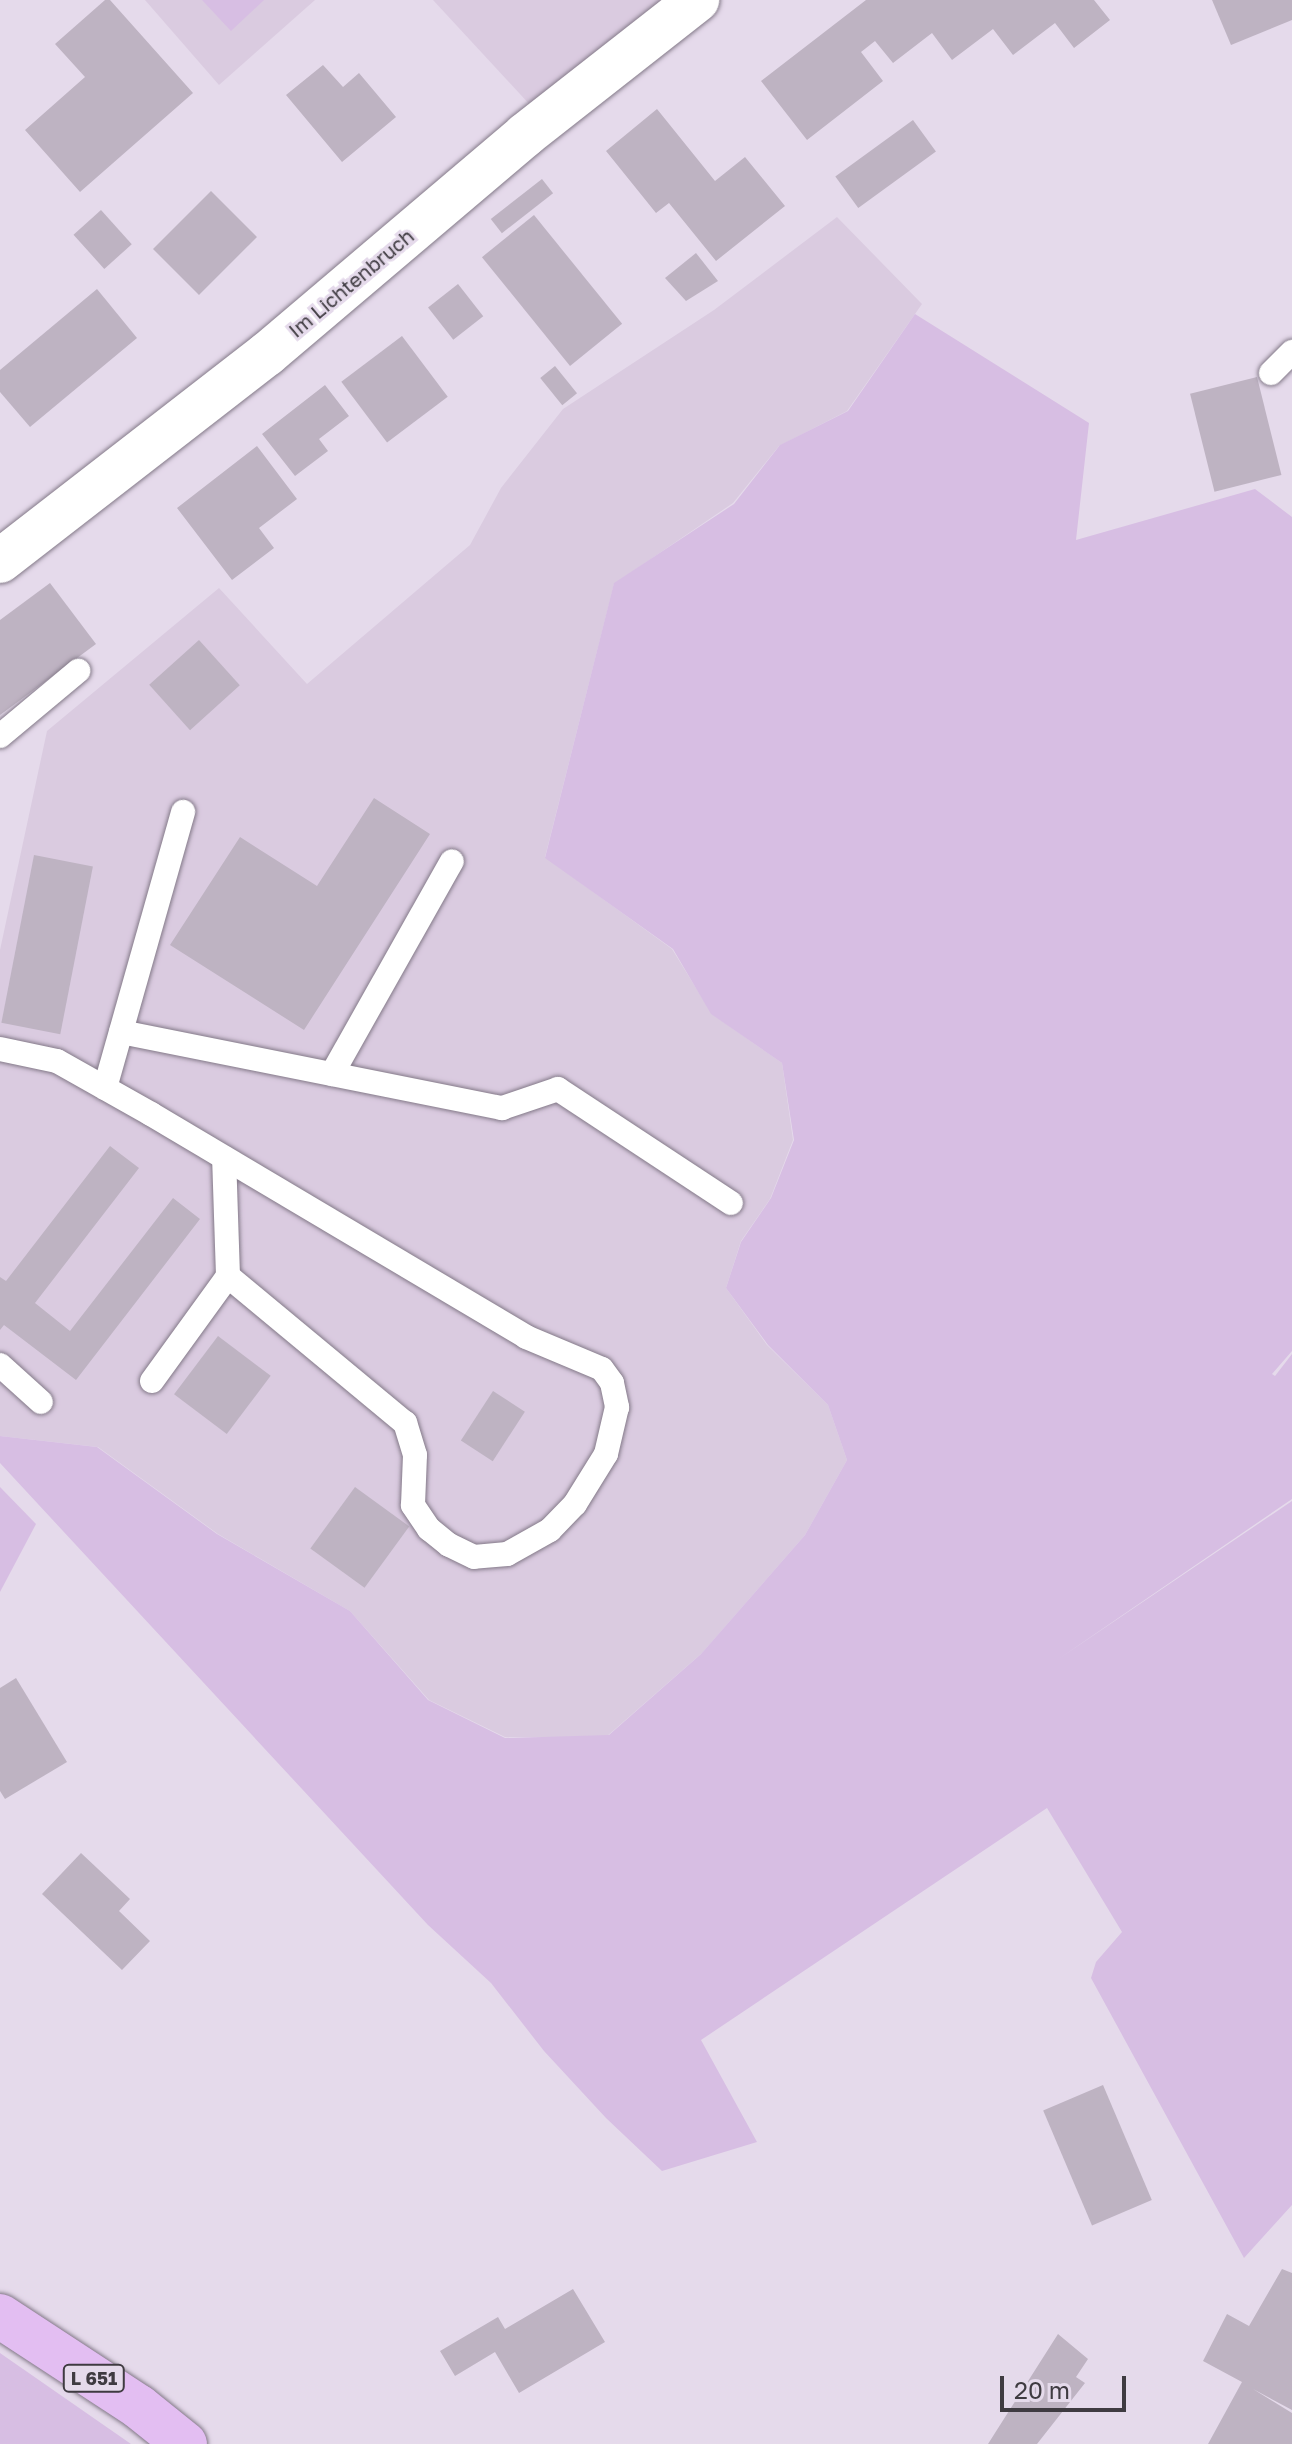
<!DOCTYPE html>
<html>
<head>
<meta charset="utf-8">
<style>
  body { margin:0 }
  #map { position:relative; width:1292px; height:2444px; overflow:hidden; background:#e5daeb; font-family:"Golos Text",sans-serif }
  div>[style] { position:absolute }
  [style*='--x'] { left:calc(var(--x)*1px); top:calc(var(--y)*1px); width:calc(var(--w)*1px); rotate:calc(var(--a)*1deg) }
  .built>* { inset:0; background:#dacbe0 }
  .green>* { inset:0; background:#d7bee3 }
  .building>* { inset:0; background:#beb3c2; transform-origin:0 0 }
  .roads { filter:drop-shadow(0 0 2px #837988) drop-shadow(0 0 2px #837988) }
  .lane>* { height:24px; margin:-12px; padding:0 12px; transform-origin:12px; border-radius:12px; background:#fff }
  .street>* { height:44px; margin:-22px; padding:0 22px; transform-origin:22px; border-radius:22px; background:#fff }
  .primary>* { height:44px; margin:-22px; padding:0 22px; transform-origin:22px; border-radius:22px; background:#e3bef2 }
  span { translate:-50% -50%; white-space:nowrap; text-align:center; line-height:1.15; -webkit-text-stroke:6px #e5daeb; paint-order:stroke }
  .shield-label span { padding:2px 6px; background:#e5daeb; border:2px solid; border-radius:6px; -webkit-text-stroke-width:0 }
  .shield-label { font-size:18px; color:#3f3b41; font-weight:700 }
  .street-label { font-size:20px; color:#3f3b41 }
  .scale { position:absolute; left:1000px; top:2376px; width:126px; height:36px; box-sizing:border-box; border:4px solid #3f3b41; border-top:0; padding-left:10px; font-size:24px; line-height:28px; white-space:nowrap; color:#3f3b41; -webkit-text-stroke:6px #e5daeb; paint-order:stroke }
</style>
</head>
<body>
<div id="map">
  <div class="built">
    <div style="clip-path:polygon(145px 0,315px 0,219px 85px)"></div>
    <div style="clip-path:polygon(433px 0,668px 0,531px 106px)"></div>
    <div style="clip-path:polygon(837px 217px,922px 304px,847px 411px,779px 446px,733px 503px,614px 584px,545px 857px,672px 949px,712px 1014px,782px 1063px,793px 1140px,770px 1199px,741px 1241px,726px 1288px,767px 1345px,828px 1405px,847px 1460px,805px 1535px,702px 1653px,606px 1737px,505px 1737px,429px 1700px,350px 1611px,218px 1534px,98px 1447px,0 1436px,0 950px,47px 731px,219px 588px,307px 684px,470px 545px,501px 488px,563px 409px,714px 310px)"></div>
  </div>
  <div class="green">
    <div style="clip-path:polygon(202px 0,264px 0,231px 31px)"></div>
    <div style="clip-path:polygon(915px 314px,1089px 423px,1076px 540px,1255px 489px,1292px 517px,1292px 1351px,1272px 1374px,1275px 1376px,1292px 1354px,1292px 1499px,1057px 1660px,1292px 1501px,1292px 2205px,1244px 2258px,1091px 1978px,1096px 1962px,1122px 1932px,1047px 1808px,701px 2040px,757px 2142px,662px 2171px,606px 2118px,544px 2051px,491px 1983px,428px 1925px,0 1463px,0 1436px,97px 1447px,217px 1534px,350px 1611px,428px 1700px,505px 1738px,609px 1735px,701px 1654px,805px 1535px,847px 1460px,828px 1405px,768px 1345px,726px 1288px,741px 1242px,771px 1198px,794px 1140px,782px 1063px,711px 1014px,673px 949px,545px 858px,614px 583px,734px 504px,780px 445px,848px 411px)"></div>
    <div style="clip-path:polygon(0 1487px,36px 1524px,0 1592px)"></div>
    <div style="clip-path:polygon(0 2353px,131px 2444px,0 2444px)"></div>
  </div>
  <div class="building">
    <div style="clip-path:polygon(105px 0,110px 0,193px 93px,80px 192px,25px 130px,85px 77px,55px 44px)"></div>
    <div style="clip-path:polygon(866px 0,1094px 0,1110px 20px,1074px 48px,1055px 23px,1013px 55px,993px 29px,952px 60px,932px 33px,893px 63px,875px 41px,861px 52px,883px 81px,807px 140px,761px 81px)"></div>
    <div style="clip-path:polygon(1212px 0,1292px 0,1292px 20px,1231px 45px)"></div>
    <div style="clip-path:polygon(323px 65px,343px 87px,359px 73px,396px 117px,342px 162px,286px 95px)"></div>
    <div style="clip-path:polygon(657px 109px,715px 181px,745px 157px,785px 206px,716px 261px,669px 203px,656px 213px,606px 151px)"></div>
    <div style="left:913px;top:120px;width:39px;height:96px;rotate:54deg"></div>
    <div style="left:542px;top:179px;width:18px;height:65px;rotate:52deg"></div>
    <div style="left:211px;top:191px;width:65px;height:82px;rotate:45deg"></div>
    <div style="left:101px;top:210px;width:46px;height:37px;rotate:48deg"></div>
    <div style="left:534px;top:215px;width:140px;height:67px;rotate:51deg"></div>
    <div style="clip-path:polygon(696px 253px,718px 281px,686px 301px,665px 278px)"></div>
    <div style="left:458px;top:284px;width:41px;height:38px;rotate:52deg"></div>
    <div style="clip-path:polygon(97px 289px,137px 338px,30px 427px,0 392px,0 370px)"></div>
    <div style="left:402px;top:336px;width:76px;height:76px;rotate:53deg"></div>
    <div style="left:555px;top:366px;width:35px;height:19px;rotate:51deg"></div>
    <div style="left:1257px;top:377px;width:101px;height:69px;rotate:76deg"></div>
    <div style="clip-path:polygon(325px 385px,349px 416px,319px 439px,328px 451px,295px 476px,262px 434px)"></div>
    <div style="clip-path:polygon(257px 446px,297px 499px,259px 528px,274px 548px,232px 580px,177px 508px)"></div>
    <div style="clip-path:polygon(50px 583px,96px 644px,0 715px,0 620px)"></div>
    <div style="left:199px;top:640px;width:61px;height:67px;rotate:48deg"></div>
    <div style="clip-path:polygon(374px 798px,430px 834px,304px 1030px,170px 945px,240px 837px,317px 886px)"></div>
    <div style="left:34px;top:855px;width:60px;height:171px;rotate:11deg"></div>
    <div style="clip-path:polygon(110px 1146px,139px 1168px,35px 1303px,70px 1331px,173px 1198px,200px 1219px,76px 1380px,4px 1325px,0 1330px,0 1277px,6px 1281px)"></div>
    <div style="left:218px;top:1336px;width:66px;height:73px;rotate:37deg"></div>
    <div style="left:493px;top:1391px;width:38px;height:59px;rotate:33deg"></div>
    <div style="left:355px;top:1487px;width:67px;height:76px;rotate:36deg"></div>
    <div style="clip-path:polygon(16px 1678px,67px 1762px,5px 1799px,0 1791px,0 1688px)"></div>
    <div style="clip-path:polygon(81px 1853px,130px 1899px,119px 1911px,150px 1941px,122px 1970px,42px 1894px)"></div>
    <div style="left:1103px;top:2085px;width:125px;height:65px;rotate:67deg"></div>
    <div style="clip-path:polygon(1282px 2269px,1292px 2273px,1292px 2410px,1253px 2389px,1292px 2413px,1292px 2444px,1208px 2444px,1242px 2382px,1203px 2361px,1227px 2314px,1249px 2326px)"></div>
    <div style="clip-path:polygon(573px 2289px,605px 2342px,519px 2393px,495px 2352px,455px 2376px,440px 2351px,498px 2317px,505px 2329px)"></div>
    <div style="clip-path:polygon(1058px 2334px,1088px 2359px,1076px 2377px,1085px 2383px,1037px 2444px,988px 2444px)"></div>
  </div>
  <div class="roads">
    <div class="lane">
      <div style="--x:1271;--y:373;--w:30;--a:-45"></div>
      <div style="--x:0;--y:736;--w:102;--a:-39.8"></div>
      <div style="--x:121;--y:1032;--w:389;--a:11.3"></div>
      <div style="--x:502;--y:1108;--w:59;--a:-18.7"></div>
      <div style="--x:558;--y:1089;--w:207;--a:33.4"></div>
      <div style="--x:0;--y:1049;--w:58;--a:11.9"></div>
      <div style="--x:57;--y:1061;--w:108;--a:29.4"></div>
      <div style="--x:151;--y:1114;--w:436;--a:30.7"></div>
      <div style="--x:526;--y:1337;--w:82;--a:22.8"></div>
      <div style="--x:602;--y:1369;--w:17;--a:54"></div>
      <div style="--x:612;--y:1383;--w:25;--a:78"></div>
      <div style="--x:617;--y:1407;--w:48;--a:103.2"></div>
      <div style="--x:606;--y:1454;--w:59;--a:121.8"></div>
      <div style="--x:575;--y:1504;--w:36;--a:134"></div>
      <div style="--x:550;--y:1530;--w:49;--a:150.8"></div>
      <div style="--x:507;--y:1554;--w:33;--a:175"></div>
      <div style="--x:474;--y:1557;--w:28;--a:-154"></div>
      <div style="--x:449;--y:1545;--w:26;--a:-141"></div>
      <div style="--x:429;--y:1529;--w:29;--a:-124"></div>
      <div style="--x:413;--y:1505;--w:50;--a:-87.7"></div>
      <div style="--x:415;--y:1455;--w:34;--a:-107"></div>
      <div style="--x:405;--y:1423;--w:230;--a:-140.3"></div>
      <div style="--x:228;--y:1276;--w:118;--a:-91.9"></div>
      <div style="--x:332;--y:1074;--w:244;--a:-60.6"></div>
      <div style="--x:105;--y:1088;--w:287;--a:-74.2"></div>
      <div style="--x:0;--y:1365;--w:55;--a:42.1"></div>
      <div style="--x:152;--y:1381;--w:130;--a:-54.1"></div>
    </div>
    <div class="street">
      <div style="--x:0;--y:561;--w:338;--a:-37.8"></div>
      <div style="--x:267;--y:354;--w:338;--a:-40.3"></div>
      <div style="--x:525;--y:135;--w:219;--a:-38.1"></div>
    </div>
    <div class="primary">
      <div style="--x:0;--y:2316;--w:166;--a:33.2"></div>
      <div style="--x:139;--y:2407;--w:59;--a:38.8"></div>
    </div>
  </div>
  <div class="shield-label">
    <span style="left:94px;top:2378px">L 651</span>
  </div>
  <div class="street-label">
    <span style="left:351px;top:283px;rotate:-40deg">Im Lichtenbruch</span>
  </div>
  <div class="scale">20 m</div>
</div>
</body>
</html>
